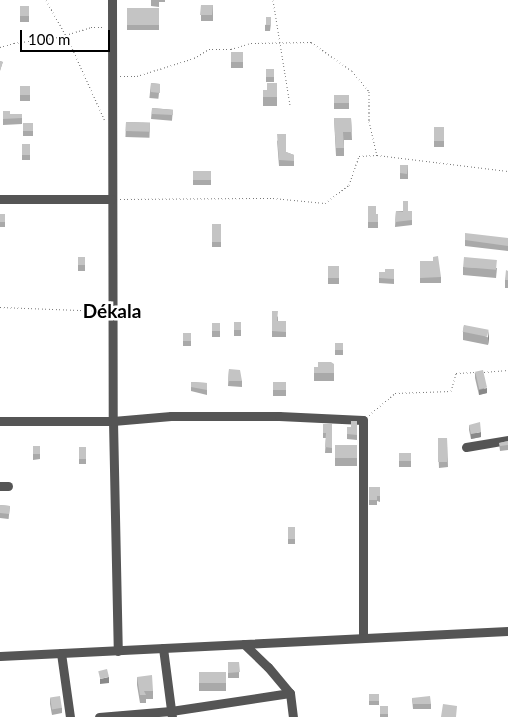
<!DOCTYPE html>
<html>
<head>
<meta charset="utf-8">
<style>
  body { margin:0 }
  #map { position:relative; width:508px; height:717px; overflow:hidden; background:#fff; font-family:Lato,sans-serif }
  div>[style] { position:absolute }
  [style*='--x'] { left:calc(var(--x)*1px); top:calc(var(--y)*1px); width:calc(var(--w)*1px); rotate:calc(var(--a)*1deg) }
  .path>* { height:1px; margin-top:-0.5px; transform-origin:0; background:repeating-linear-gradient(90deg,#777 0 1px,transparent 0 3.5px) }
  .minor>* { height:9px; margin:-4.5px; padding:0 4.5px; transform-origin:4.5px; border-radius:4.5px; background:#555 }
  .wall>* { inset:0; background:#a9a9a9; transform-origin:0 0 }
  .shaded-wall>* { inset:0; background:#898989 }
  .building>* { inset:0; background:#c4c4c4; transform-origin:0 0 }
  span { translate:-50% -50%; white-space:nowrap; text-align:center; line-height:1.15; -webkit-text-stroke:5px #fff; paint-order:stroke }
  .quarter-label { font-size:19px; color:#000; font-weight:700 }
  .scale { position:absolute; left:20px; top:30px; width:90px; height:22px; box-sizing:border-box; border:2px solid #000; border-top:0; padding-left:6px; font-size:15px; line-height:18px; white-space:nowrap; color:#000; -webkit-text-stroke:4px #fff; paint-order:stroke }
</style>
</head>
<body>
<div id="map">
  <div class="path">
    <div style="--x:46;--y:0;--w:45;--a:60.6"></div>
    <div style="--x:68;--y:39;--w:90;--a:65.7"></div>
    <div style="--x:273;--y:0;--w:106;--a:80.8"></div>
    <div style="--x:0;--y:47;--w:15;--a:-16"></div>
    <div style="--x:14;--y:43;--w:45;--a:-7.6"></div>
    <div style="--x:59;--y:37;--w:34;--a:-17"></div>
    <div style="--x:91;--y:27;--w:13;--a:0"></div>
    <div style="--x:120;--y:76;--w:17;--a:0"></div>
    <div style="--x:137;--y:76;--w:60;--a:-17.5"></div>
    <div style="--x:194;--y:58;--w:17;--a:-31"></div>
    <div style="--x:209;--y:49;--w:22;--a:0"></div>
    <div style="--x:231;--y:49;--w:21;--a:-17"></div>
    <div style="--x:251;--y:43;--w:60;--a:-1"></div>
    <div style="--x:311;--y:42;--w:50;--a:35.3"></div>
    <div style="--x:352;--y:71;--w:26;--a:50"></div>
    <div style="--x:369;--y:91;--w:30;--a:90"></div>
    <div style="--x:369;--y:121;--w:35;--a:77"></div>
    <div style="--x:377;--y:155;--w:132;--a:7"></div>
    <div style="--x:120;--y:199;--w:153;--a:-0.4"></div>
    <div style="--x:273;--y:198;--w:52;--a:5.5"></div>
    <div style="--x:325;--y:203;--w:30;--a:-37"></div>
    <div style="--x:349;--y:185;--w:31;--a:-71"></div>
    <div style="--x:359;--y:156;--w:18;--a:-3"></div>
    <div style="--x:0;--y:307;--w:106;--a:2.2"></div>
    <div style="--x:484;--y:372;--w:24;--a:-5"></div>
    <div style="--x:369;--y:415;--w:34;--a:-40"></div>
    <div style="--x:395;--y:393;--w:56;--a:-2"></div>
    <div style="--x:451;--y:391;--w:19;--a:-74"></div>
    <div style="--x:456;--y:373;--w:21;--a:-3"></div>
  </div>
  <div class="minor">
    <div style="--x:112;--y:0;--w:421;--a:89.9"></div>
    <div style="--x:113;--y:421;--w:230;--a:88.8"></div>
    <div style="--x:0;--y:199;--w:111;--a:0"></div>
    <div style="--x:0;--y:421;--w:113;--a:0"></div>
    <div style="--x:113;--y:421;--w:58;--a:-4.9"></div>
    <div style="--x:171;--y:416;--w:108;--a:0"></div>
    <div style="--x:279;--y:416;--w:84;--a:2.7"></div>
    <div style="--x:363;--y:420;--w:218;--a:90"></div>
    <div style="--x:466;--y:447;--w:43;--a:-9.5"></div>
    <div style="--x:0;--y:486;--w:8;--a:0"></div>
    <div style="--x:244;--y:644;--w:33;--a:44"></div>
    <div style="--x:268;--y:667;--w:34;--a:50"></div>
    <div style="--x:290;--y:693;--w:24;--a:83"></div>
    <div style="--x:163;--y:648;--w:70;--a:82.6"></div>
    <div style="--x:61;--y:653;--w:65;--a:82"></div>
    <div style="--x:0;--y:656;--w:509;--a:-2.82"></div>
    <div style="--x:99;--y:717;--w:72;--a:-4.8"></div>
    <div style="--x:171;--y:711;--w:120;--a:-8.6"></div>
  </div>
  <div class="wall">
    <div style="clip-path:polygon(151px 0,165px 0,165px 2px,159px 2px,159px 7px,151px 6px)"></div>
    <div style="left:201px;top:5px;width:12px;height:16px"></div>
    <div style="left:20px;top:6px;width:9px;height:16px"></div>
    <div style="left:127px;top:8px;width:32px;height:22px"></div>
    <div style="clip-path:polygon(271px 23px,270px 31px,265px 31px,265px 25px)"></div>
    <div style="left:231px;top:52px;width:12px;height:16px"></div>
    <div style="left:0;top:61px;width:3px;height:17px;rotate:18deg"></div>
    <div style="left:266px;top:69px;width:8px;height:13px"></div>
    <div style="left:151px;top:83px;width:9px;height:15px;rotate:6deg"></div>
    <div style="clip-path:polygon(277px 83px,277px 106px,263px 106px,263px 90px,267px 90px)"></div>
    <div style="left:20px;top:86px;width:10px;height:15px"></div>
    <div style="left:334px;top:95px;width:15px;height:14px"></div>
    <div style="left:152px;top:108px;width:21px;height:11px;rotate:5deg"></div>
    <div style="clip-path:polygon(3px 111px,10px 114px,22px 114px,22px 124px,3px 125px)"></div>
    <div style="clip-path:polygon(334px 118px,351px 118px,352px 140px,344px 140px,344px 156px,336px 156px)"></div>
    <div style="left:126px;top:122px;width:24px;height:15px;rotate:2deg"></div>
    <div style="left:23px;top:123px;width:10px;height:13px"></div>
    <div style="left:434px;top:127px;width:10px;height:20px"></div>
    <div style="clip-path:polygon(277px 140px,286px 152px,294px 155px,294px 166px,279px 166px)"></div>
    <div style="left:22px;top:144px;width:8px;height:16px"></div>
    <div style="left:400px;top:165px;width:8px;height:14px"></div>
    <div style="left:193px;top:171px;width:18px;height:14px"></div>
    <div style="clip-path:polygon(368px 206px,376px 214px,378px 214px,378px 228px,368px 228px)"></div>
    <div style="clip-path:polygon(396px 211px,412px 211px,412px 225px,395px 227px)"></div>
    <div style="left:0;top:214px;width:5px;height:13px"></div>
    <div style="left:212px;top:224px;width:9px;height:23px"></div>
    <div style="clip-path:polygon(508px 238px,508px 251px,465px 246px,465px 240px)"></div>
    <div style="left:78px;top:257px;width:7px;height:14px"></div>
    <div style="left:328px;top:266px;width:11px;height:18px"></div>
    <div style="clip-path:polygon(463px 267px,497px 268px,496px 278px,463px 275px)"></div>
    <div style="clip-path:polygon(394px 269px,394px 284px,379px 283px,379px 272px,385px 272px)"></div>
    <div style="clip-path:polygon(508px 271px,508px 288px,505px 288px,505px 280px)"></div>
    <div style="left:441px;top:277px;width:6px;height:21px;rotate:90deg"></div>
    <div style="clip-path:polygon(272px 311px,278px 317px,278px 321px,286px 321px,286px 337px,272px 337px)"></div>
    <div style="left:234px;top:322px;width:7px;height:14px"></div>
    <div style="left:212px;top:323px;width:8px;height:14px"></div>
    <div style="clip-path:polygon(464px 325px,489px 338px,488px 345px,463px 340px,463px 332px)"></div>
    <div style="left:183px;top:333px;width:8px;height:13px"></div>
    <div style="left:335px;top:343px;width:8px;height:12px"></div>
    <div style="clip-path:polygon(334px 364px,334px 381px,314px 381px,314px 367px,318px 367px)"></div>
    <div style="clip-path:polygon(229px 369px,242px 381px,242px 387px,228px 386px)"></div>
    <div style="clip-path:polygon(475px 372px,487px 393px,479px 395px,475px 378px)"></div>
    <div style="clip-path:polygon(191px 382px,207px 383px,207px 395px,191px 391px)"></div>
    <div style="clip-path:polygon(286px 382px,286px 396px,273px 396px,273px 390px)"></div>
    <div style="clip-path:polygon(357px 421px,357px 440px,347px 439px,347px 427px,351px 427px)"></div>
    <div style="clip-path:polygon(323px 424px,332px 424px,332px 453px,325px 453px,326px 438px,323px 438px)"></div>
    <div style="clip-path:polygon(469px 425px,481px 437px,471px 439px,469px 430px)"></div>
    <div style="clip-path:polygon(447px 438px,448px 467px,439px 468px,438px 443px)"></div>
    <div style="clip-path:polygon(508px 441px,508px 450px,500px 451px,499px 443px)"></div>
    <div style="left:335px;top:445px;width:22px;height:21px"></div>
    <div style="clip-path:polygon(40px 446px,40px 459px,33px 460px,33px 447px)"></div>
    <div style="left:79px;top:447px;width:7px;height:17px"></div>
    <div style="left:399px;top:453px;width:12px;height:14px"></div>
    <div style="clip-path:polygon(369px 487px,380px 487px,380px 502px,377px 501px,377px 505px,369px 505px)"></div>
    <div style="left:0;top:505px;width:10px;height:13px;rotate:6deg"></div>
    <div style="left:288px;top:527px;width:7px;height:17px"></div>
    <div style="left:228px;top:662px;width:11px;height:16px"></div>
    <div style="left:226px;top:672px;width:19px;height:27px;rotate:90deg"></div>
    <div style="clip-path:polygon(137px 677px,153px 691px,153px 699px,146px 699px,146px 703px,140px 703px,137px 685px)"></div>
    <div style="left:369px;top:694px;width:10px;height:11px"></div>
    <div style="clip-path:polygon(50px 698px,62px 708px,62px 713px,52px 715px,50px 704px)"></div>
    <div style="clip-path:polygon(412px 698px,431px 704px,431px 709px,413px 709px)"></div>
    <div style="left:380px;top:706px;width:8px;height:11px"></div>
  </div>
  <div class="shaded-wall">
    <div style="clip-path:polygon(489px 330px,489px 338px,488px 345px,488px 337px)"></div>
    <div style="clip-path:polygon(487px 388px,487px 393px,479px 395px,479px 390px)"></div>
    <div style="clip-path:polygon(481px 432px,481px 437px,471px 439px,471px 434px)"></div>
    <div style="clip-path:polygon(109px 677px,109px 683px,100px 684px,100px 679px)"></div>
  </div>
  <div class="building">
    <div style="clip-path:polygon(201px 5px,213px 5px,212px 15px,200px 15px)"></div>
    <div style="left:20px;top:6px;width:9px;height:10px"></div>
    <div style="left:127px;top:8px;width:32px;height:17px"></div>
    <div style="left:266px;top:17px;width:5px;height:8px"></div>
    <div style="left:231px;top:52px;width:12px;height:10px"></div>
    <div style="left:0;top:61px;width:3px;height:12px;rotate:18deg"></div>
    <div style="left:266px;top:69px;width:8px;height:8px"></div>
    <div style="clip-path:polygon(151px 83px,160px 84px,160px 93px,151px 92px)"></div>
    <div style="clip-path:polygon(267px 83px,277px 83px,277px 97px,263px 97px,263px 90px,267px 90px)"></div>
    <div style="left:20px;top:86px;width:10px;height:9px"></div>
    <div style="left:334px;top:95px;width:15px;height:8px"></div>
    <div style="clip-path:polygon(152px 108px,173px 110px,173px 115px,152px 114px)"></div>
    <div style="clip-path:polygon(3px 111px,10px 111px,10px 114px,22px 114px,22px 118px,3px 119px)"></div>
    <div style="clip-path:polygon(334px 118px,351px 118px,352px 132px,343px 132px,344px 148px,336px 148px)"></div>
    <div style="left:126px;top:122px;width:24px;height:9px;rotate:2deg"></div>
    <div style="left:23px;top:123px;width:10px;height:8px"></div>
    <div style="left:434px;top:127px;width:10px;height:14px"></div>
    <div style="clip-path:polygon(277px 134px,286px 134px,286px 152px,294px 155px,294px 161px,279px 160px)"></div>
    <div style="left:22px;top:144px;width:8px;height:11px"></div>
    <div style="clip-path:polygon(400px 165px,408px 165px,407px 174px,400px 173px)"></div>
    <div style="left:193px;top:171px;width:18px;height:9px"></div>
    <div style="clip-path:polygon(403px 201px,408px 201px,408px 211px,412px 211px,412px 220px,395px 222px,396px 211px,403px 212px)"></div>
    <div style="clip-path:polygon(368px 206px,376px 206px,376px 214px,378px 214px,378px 222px,368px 222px)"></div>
    <div style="left:0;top:214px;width:5px;height:8px"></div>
    <div style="left:212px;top:224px;width:9px;height:18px"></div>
    <div style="clip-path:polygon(465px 233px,508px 238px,508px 246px,465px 240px)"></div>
    <div style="clip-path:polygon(438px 256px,441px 277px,420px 278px,420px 261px,433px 261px,433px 257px)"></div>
    <div style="left:78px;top:257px;width:7px;height:8px"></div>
    <div style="left:464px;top:257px;width:33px;height:10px;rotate:5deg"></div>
    <div style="left:328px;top:266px;width:11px;height:12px"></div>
    <div style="clip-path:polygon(385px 269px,394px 269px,394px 279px,379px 278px,379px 272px,385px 272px)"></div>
    <div style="clip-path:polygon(506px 270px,508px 271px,508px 280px,505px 280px)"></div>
    <div style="clip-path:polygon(272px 311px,278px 311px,277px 321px,286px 321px,286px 332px,272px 331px)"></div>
    <div style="left:234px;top:322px;width:7px;height:8px"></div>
    <div style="left:212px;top:323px;width:8px;height:8px"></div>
    <div style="left:464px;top:325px;width:25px;height:7px;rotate:11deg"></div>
    <div style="left:183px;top:333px;width:8px;height:8px"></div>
    <div style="left:335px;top:343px;width:8px;height:7px"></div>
    <div style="clip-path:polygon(318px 362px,331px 362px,334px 364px,334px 373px,314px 373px,314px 367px,318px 367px)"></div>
    <div style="clip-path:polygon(229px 369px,240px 370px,242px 381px,228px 381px)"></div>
    <div style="left:483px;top:370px;width:18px;height:8px;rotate:77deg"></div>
    <div style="clip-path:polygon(191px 382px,207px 383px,207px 390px,191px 387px)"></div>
    <div style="left:273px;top:382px;width:13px;height:8px"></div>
    <div style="clip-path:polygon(351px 421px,357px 421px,357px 435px,347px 434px,347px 427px,351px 427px)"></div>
    <div style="clip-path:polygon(480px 422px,481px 432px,471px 434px,469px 425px)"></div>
    <div style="clip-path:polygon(323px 424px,332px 424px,332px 448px,325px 447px,326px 433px,323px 433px)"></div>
    <div style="left:438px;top:438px;width:9px;height:24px"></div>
    <div style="clip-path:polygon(508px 441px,508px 445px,500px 446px,499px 443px)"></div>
    <div style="left:335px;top:445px;width:22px;height:13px"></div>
    <div style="left:40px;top:446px;width:8px;height:7px;rotate:90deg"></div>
    <div style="left:79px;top:447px;width:7px;height:12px"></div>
    <div style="left:399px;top:453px;width:12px;height:8px"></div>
    <div style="clip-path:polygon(369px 487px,380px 487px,380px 496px,377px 496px,377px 500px,369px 500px)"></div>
    <div style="left:0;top:505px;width:10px;height:8px;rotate:6deg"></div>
    <div style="left:288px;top:527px;width:7px;height:12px"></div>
    <div style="clip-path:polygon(228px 662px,239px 662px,240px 672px,228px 673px)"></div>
    <div style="left:107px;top:669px;width:8px;height:9px;rotate:76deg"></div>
    <div style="left:226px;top:672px;width:11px;height:27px;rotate:90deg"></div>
    <div style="clip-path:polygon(152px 675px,153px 691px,144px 691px,146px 695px,140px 695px,137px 677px)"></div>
    <div style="left:369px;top:694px;width:10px;height:7px"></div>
    <div style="left:60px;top:696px;width:12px;height:10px;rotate:81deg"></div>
    <div style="clip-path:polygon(430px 696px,431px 704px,413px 704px,412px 698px)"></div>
    <div style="clip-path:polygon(443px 704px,457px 706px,456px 717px,441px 717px)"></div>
    <div style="left:380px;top:706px;width:8px;height:8px"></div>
  </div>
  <div class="quarter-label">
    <span style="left:112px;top:311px">Dékala</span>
  </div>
  <div class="scale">100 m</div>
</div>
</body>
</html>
